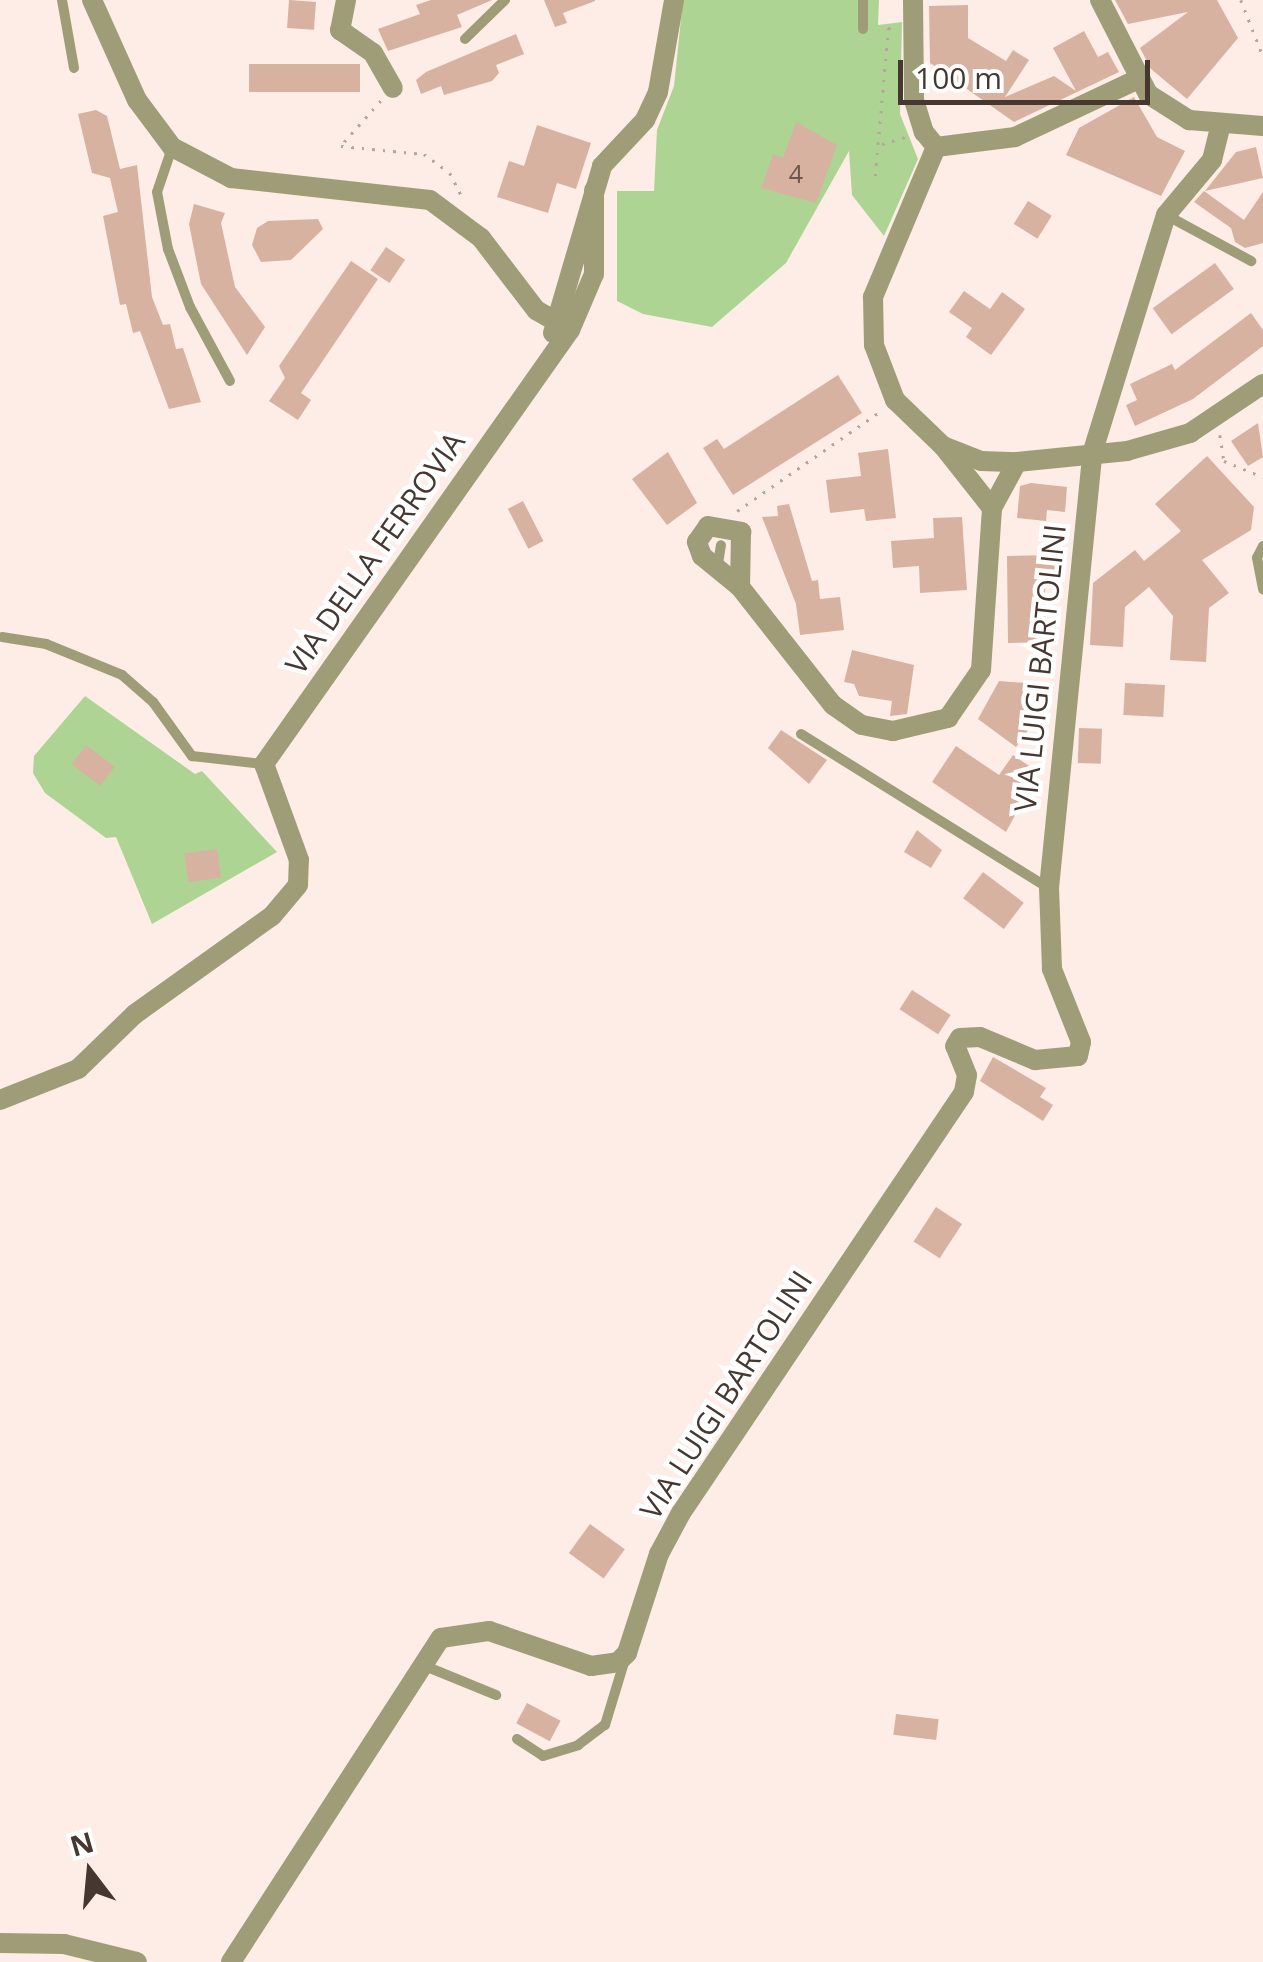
<!DOCTYPE html>
<html>
<head>
<meta charset="utf-8">
<style>
  body { margin:0 }
  #map { position:relative; width:1263px; height:1962px; overflow:hidden; background:#fdede6; font-family:"Open Sans",sans-serif }
  div>[style] { position:absolute }
  [style*='--x'] { left:calc(var(--x)*1px); top:calc(var(--y)*1px); width:calc(var(--w)*1px); rotate:calc(var(--a)*1deg) }
  .green>* { inset:0; background:#aed494 }
  .building>* { inset:0; background:#d7b2a1; transform-origin:0 0 }
  .path>* { height:2.5px; margin-top:-1.25px; transform-origin:0; background:repeating-linear-gradient(90deg,#b4a59e 0 2.5px,transparent 0 10.5px) }
  .service>* { height:10px; margin:-5px; padding:0 5px; transform-origin:5px; border-radius:5px; background:#9f9d77 }
  .minor>* { height:20px; margin:-10px; padding:0 10px; transform-origin:10px; border-radius:10px; background:#9f9d77 }
  span { translate:-50% -50%; white-space:nowrap; text-align:center; line-height:1.15; -webkit-text-stroke:9px #fff; paint-order:stroke }
  .number-label { font-size:25px; color:#6a564c }
  .number-label span { -webkit-text-stroke-width:0 }
  .street-label { font-size:30px; color:#463730 }
  .north { position:absolute; left:40px; top:1822px; width:100px; height:100px; -webkit-text-stroke:8px #fff; paint-order:stroke; rotate:344deg; font-size:28px; font-weight:700; line-height:40px; text-align:center; color:#463730 }
  .north::after { content:''; display:block; margin:auto; width:35px; height:45px; background:#463730; clip-path:polygon(50% 0,100% 100%,50% 72%,0 100%) }
  .scale { position:absolute; left:898px; top:60px; width:252px; height:45px; box-sizing:border-box; border:5px solid #463730; border-top:0; padding-left:12px; font-size:30px; line-height:35px; white-space:nowrap; color:#463730; -webkit-text-stroke:8px #fff; paint-order:stroke }
</style>
</head>
<body>
<div id="map">
  <div class="green">
    <div style="clip-path:polygon(683px 0,879px 0,878px 25px,902px 22px,900px 114px,918px 159px,884px 236px,852px 195px,849px 151px,786px 263px,712px 327px,643px 314px,617px 301px,617px 191px,654px 191px,657px 130px,674px 86px)"></div>
    <div style="clip-path:polygon(85px 696px,195px 774px,202px 771px,277px 852px,152px 924px,116px 837px,106px 838px,45px 793px,33px 773px,34px 756px)"></div>
  </div>
  <div class="building">
    <div style="left:289px;top:0;width:27px;height:28px;rotate:4deg"></div>
    <div style="clip-path:polygon(431px 0,492px 0,457px 15px,462px 27px,388px 51px,378px 29px,420px 14px,416px 5px)"></div>
    <div style="clip-path:polygon(544px 0,595px 0,595px 1px,563px 13px,567px 23px,555px 27px)"></div>
    <div style="clip-path:polygon(1115px 0,1217px 0,1238px 38px,1187px 99px,1151px 69px,1140px 48px,1188px 12px,1128px 24px)"></div>
    <div style="clip-path:polygon(968px 5px,968px 38px,1006px 61px,1013px 50px,1029px 60px,1005px 97px,1054px 76px,1076px 91px,1053px 48px,1084px 31px,1098px 57px,1108px 52px,1119px 72px,1014px 122px,930px 63px,929px 6px)"></div>
    <div style="clip-path:polygon(516px 34px,524px 54px,496px 65px,499px 73px,492px 81px,444px 95px,441px 86px,421px 94px,416px 80px,426px 72px)"></div>
    <div style="left:360px;top:64px;width:28px;height:111px;rotate:90deg"></div>
    <div style="clip-path:polygon(1134px 97px,1157px 137px,1185px 151px,1161px 196px,1066px 155px,1079px 128px)"></div>
    <div style="clip-path:polygon(96px 110px,107px 116px,120px 169px,137px 165px,152px 297px,163px 325px,170px 324px,176px 349px,183px 348px,201px 402px,169px 409px,140px 331px,133px 333px,126px 304px,120px 305px,103px 216px,118px 212px,110px 178px,92px 173px,78px 114px)"></div>
    <div style="clip-path:polygon(796px 122px,837px 145px,816px 203px,761px 188px,773px 154px,783px 158px)"></div>
    <div style="clip-path:polygon(537px 125px,591px 143px,576px 189px,557px 183px,548px 213px,497px 197px,509px 161px,524px 166px)"></div>
    <div style="clip-path:polygon(1256px 147px,1263px 178px,1205px 191px,1236px 152px)"></div>
    <div style="clip-path:polygon(1204px 191px,1244px 220px,1263px 192px,1263px 243px,1245px 248px,1235px 242px,1231px 228px,1194px 202px)"></div>
    <div style="left:1028px;top:201px;width:28px;height:27px;rotate:32deg"></div>
    <div style="clip-path:polygon(194px 204px,225px 213px,221px 223px,235px 287px,265px 327px,247px 355px,201px 284px,189px 224px)"></div>
    <div style="clip-path:polygon(318px 219px,323px 229px,291px 260px,261px 262px,252px 245px,257px 228px,268px 221px)"></div>
    <div style="left:386px;top:247px;width:23px;height:28px;rotate:34deg"></div>
    <div style="clip-path:polygon(351px 261px,378px 279px,301px 393px,311px 400px,298px 420px,269px 401px,285px 378px,279px 366px)"></div>
    <div style="left:1215px;top:263px;width:32px;height:77px;rotate:54deg"></div>
    <div style="clip-path:polygon(964px 291px,990px 309px,1002px 292px,1025px 309px,991px 355px,966px 337px,972px 328px,949px 312px)"></div>
    <div style="clip-path:polygon(1251px 313px,1263px 330px,1263px 346px,1193px 399px,1135px 426px,1126px 405px,1137px 400px,1130px 384px,1172px 364px,1175px 370px)"></div>
    <div style="clip-path:polygon(838px 375px,862px 413px,733px 495px,703px 448px,717px 439px,724px 449px)"></div>
    <div style="clip-path:polygon(1258px 423px,1263px 457px,1248px 466px,1231px 441px)"></div>
    <div style="clip-path:polygon(888px 449px,896px 518px,866px 521px,864px 509px,830px 513px,826px 480px,861px 476px,858px 453px)"></div>
    <div style="clip-path:polygon(668px 452px,697px 503px,667px 525px,632px 479px)"></div>
    <div style="clip-path:polygon(1207px 456px,1254px 507px,1251px 530px,1202px 560px,1229px 593px,1209px 608px,1206px 662px,1170px 660px,1173px 616px,1149px 587px,1125px 607px,1123px 647px,1090px 645px,1093px 583px,1135px 550px,1144px 561px,1181px 531px,1155px 504px)"></div>
    <div style="clip-path:polygon(1031px 483px,1067px 487px,1065px 512px,1047px 510px,1046px 521px,1017px 518px,1020px 486px)"></div>
    <div style="left:523px;top:501px;width:45px;height:17px;rotate:63deg"></div>
    <div style="clip-path:polygon(789px 504px,812px 581px,818px 580px,820px 599px,840px 597px,844px 630px,800px 635px,796px 604px,762px 517px,778px 516px,777px 506px)"></div>
    <div style="clip-path:polygon(962px 517px,967px 590px,920px 593px,919px 566px,893px 568px,891px 541px,934px 538px,933px 518px)"></div>
    <div style="clip-path:polygon(1059px 555px,1059px 584px,1045px 584px,1046px 642px,1008px 643px,1007px 556px)"></div>
    <div style="clip-path:polygon(852px 650px,914px 665px,907px 714px,890px 716px,892px 701px,859px 696px,854px 684px,844px 682px)"></div>
    <div style="clip-path:polygon(999px 681px,1049px 685px,1047px 704px,1016px 747px,978px 719px)"></div>
    <div style="left:1125px;top:683px;width:40px;height:32px;rotate:3deg"></div>
    <div style="left:1079px;top:728px;width:23px;height:35px;rotate:2deg"></div>
    <div style="clip-path:polygon(781px 730px,827px 760px,809px 784px,768px 748px)"></div>
    <div style="left:86px;top:745px;width:36px;height:24px;rotate:37deg"></div>
    <div style="clip-path:polygon(956px 746px,999px 775px,1013px 755px,1038px 772px,1006px 832px,932px 782px)"></div>
    <div style="clip-path:polygon(917px 830px,942px 850px,931px 868px,904px 852px)"></div>
    <div style="left:217px;top:849px;width:29px;height:33px;rotate:82deg"></div>
    <div style="left:983px;top:872px;width:51px;height:33px;rotate:37deg"></div>
    <div style="left:912px;top:990px;width:46px;height:23px;rotate:33deg"></div>
    <div style="clip-path:polygon(993px 1057px,1046px 1088px,1040px 1097px,1053px 1105px,1043px 1121px,980px 1081px)"></div>
    <div style="left:936px;top:1207px;width:31px;height:41px;rotate:33deg"></div>
    <div style="left:590px;top:1524px;width:43px;height:36px;rotate:36deg"></div>
    <div style="left:527px;top:1703px;width:38px;height:23px;rotate:28deg"></div>
    <div style="left:896px;top:1714px;width:43px;height:21px;rotate:7deg"></div>
  </div>
  <div class="path">
    <div style="--x:1241;--y:0;--w:60;--a:68.6"></div>
    <div style="--x:381;--y:101;--w:60;--a:131.6"></div>
    <div style="--x:341;--y:146;--w:83;--a:5.5"></div>
    <div style="--x:424;--y:154;--w:32;--a:36"></div>
    <div style="--x:450;--y:173;--w:27;--a:63"></div>
    <div style="--x:882;--y:144;--w:27;--a:-17"></div>
    <div style="--x:875;--y:176;--w:148;--a:-84.9"></div>
    <div style="--x:888;--y:29;--w:9;--a:-41"></div>
    <div style="--x:1220;--y:435;--w:26;--a:81"></div>
    <div style="--x:1224;--y:461;--w:42;--a:22.3"></div>
    <div style="--x:737;--y:511;--w:172;--a:-34.8"></div>
  </div>
  <div class="service">
    <div style="--x:62;--y:0;--w:69;--a:80"></div>
    <div style="--x:863;--y:0;--w:29;--a:90"></div>
    <div style="--x:465;--y:39;--w:56;--a:-44.3"></div>
    <div style="--x:172;--y:148;--w:46;--a:108.8"></div>
    <div style="--x:157;--y:192;--w:58;--a:79.1"></div>
    <div style="--x:168;--y:249;--w:62;--a:69.2"></div>
    <div style="--x:190;--y:307;--w:84;--a:61.6"></div>
    <div style="--x:1166;--y:215;--w:97;--a:28.4"></div>
    <div style="--x:1263;--y:546;--w:13;--a:117"></div>
    <div style="--x:1257;--y:558;--w:32;--a:79"></div>
    <div style="--x:717;--y:570;--w:25;--a:-81"></div>
    <div style="--x:2;--y:637;--w:45;--a:9"></div>
    <div style="--x:46;--y:644;--w:82;--a:22.2"></div>
    <div style="--x:122;--y:675;--w:41;--a:41.1"></div>
    <div style="--x:153;--y:702;--w:67;--a:54.2"></div>
    <div style="--x:192;--y:756;--w:71;--a:6.4"></div>
    <div style="--x:801;--y:734;--w:291;--a:31.9"></div>
    <div style="--x:425;--y:1666;--w:77;--a:22.2"></div>
    <div style="--x:517;--y:1739;--w:31;--a:33"></div>
    <div style="--x:543;--y:1756;--w:37;--a:-17"></div>
    <div style="--x:578;--y:1745;--w:34;--a:-37"></div>
    <div style="--x:605;--y:1725;--w:69;--a:-73.1"></div>
  </div>
  <div class="minor">
    <div style="--x:92;--y:0;--w:110;--a:65.8"></div>
    <div style="--x:137;--y:100;--w:59;--a:53.3"></div>
    <div style="--x:172;--y:147;--w:67;--a:27.7"></div>
    <div style="--x:231;--y:178;--w:200;--a:6.3"></div>
    <div style="--x:430;--y:200;--w:64;--a:36.7"></div>
    <div style="--x:481;--y:238;--w:91;--a:52.6"></div>
    <div style="--x:536;--y:310;--w:39;--a:30"></div>
    <div style="--x:346;--y:0;--w:31;--a:101"></div>
    <div style="--x:340;--y:30;--w:40;--a:34.9"></div>
    <div style="--x:373;--y:53;--w:40;--a:60.3"></div>
    <div style="--x:913;--y:0;--w:100;--a:89.4"></div>
    <div style="--x:914;--y:100;--w:34;--a:73"></div>
    <div style="--x:924;--y:132;--w:19;--a:51"></div>
    <div style="--x:936;--y:147;--w:80;--a:-7.2"></div>
    <div style="--x:1015;--y:137;--w:136;--a:-25.2"></div>
    <div style="--x:1100;--y:0;--w:106;--a:62.9"></div>
    <div style="--x:1148;--y:94;--w:49;--a:32.4"></div>
    <div style="--x:1189;--y:120;--w:74;--a:4.6"></div>
    <div style="--x:936;--y:147;--w:163;--a:112.8"></div>
    <div style="--x:873;--y:297;--w:48;--a:88.8"></div>
    <div style="--x:874;--y:345;--w:59;--a:69.1"></div>
    <div style="--x:895;--y:400;--w:66;--a:43.8"></div>
    <div style="--x:943;--y:446;--w:41;--a:21.5"></div>
    <div style="--x:981;--y:461;--w:36;--a:2"></div>
    <div style="--x:1017;--y:462;--w:111;--a:-5.7"></div>
    <div style="--x:1127;--y:451;--w:66;--a:-15.9"></div>
    <div style="--x:1190;--y:433;--w:88;--a:-33.9"></div>
    <div style="--x:553;--y:333;--w:174;--a:-73.6"></div>
    <div style="--x:602;--y:166;--w:63;--a:-46.9"></div>
    <div style="--x:645;--y:120;--w:31;--a:-65"></div>
    <div style="--x:658;--y:92;--w:93;--a:-80.1"></div>
    <div style="--x:992;--y:508;--w:52;--a:-61.5"></div>
    <div style="--x:740;--y:587;--w:49;--a:-140.8"></div>
    <div style="--x:702;--y:556;--w:15;--a:-110"></div>
    <div style="--x:697;--y:542;--w:19;--a:-55"></div>
    <div style="--x:708;--y:526;--w:34;--a:10"></div>
    <div style="--x:741;--y:532;--w:55;--a:91"></div>
    <div style="--x:740;--y:587;--w:150;--a:51.8"></div>
    <div style="--x:833;--y:705;--w:35;--a:35"></div>
    <div style="--x:862;--y:725;--w:32;--a:11"></div>
    <div style="--x:893;--y:731;--w:57;--a:-13.3"></div>
    <div style="--x:948;--y:718;--w:58;--a:-55.5"></div>
    <div style="--x:981;--y:670;--w:162;--a:-86.1"></div>
    <div style="--x:992;--y:508;--w:79;--a:-128.3"></div>
    <div style="--x:0;--y:1100;--w:84;--a:-21.7"></div>
    <div style="--x:78;--y:1069;--w:79;--a:-44"></div>
    <div style="--x:135;--y:1014;--w:168;--a:-35.6"></div>
    <div style="--x:272;--y:916;--w:40;--a:-50"></div>
    <div style="--x:298;--y:885;--w:25;--a:-88"></div>
    <div style="--x:299;--y:860;--w:102;--a:-110"></div>
    <div style="--x:264;--y:764;--w:531;--a:-54.81"></div>
    <div style="--x:570;--y:330;--w:61;--a:-66.8"></div>
    <div style="--x:594;--y:274;--w:84;--a:-90"></div>
    <div style="--x:0;--y:1943;--w:64;--a:0.9"></div>
    <div style="--x:64;--y:1944;--w:75;--a:13.9"></div>
    <div style="--x:231;--y:1962;--w:386;--a:-57.1"></div>
    <div style="--x:441;--y:1638;--w:49;--a:-8.3"></div>
    <div style="--x:489;--y:1631;--w:108;--a:18.9"></div>
    <div style="--x:591;--y:1666;--w:27;--a:-8"></div>
    <div style="--x:618;--y:1662;--w:13;--a:-45"></div>
    <div style="--x:627;--y:1653;--w:104;--a:-72.1"></div>
    <div style="--x:659;--y:1554;--w:47;--a:-61.8"></div>
    <div style="--x:681;--y:1513;--w:507;--a:-56.09"></div>
    <div style="--x:964;--y:1092;--w:17;--a:-80"></div>
    <div style="--x:967;--y:1075;--w:31;--a:-112"></div>
    <div style="--x:955;--y:1046;--w:9;--a:-58"></div>
    <div style="--x:960;--y:1038;--w:20;--a:-3"></div>
    <div style="--x:980;--y:1037;--w:60;--a:22.7"></div>
    <div style="--x:1035;--y:1060;--w:43;--a:-5.3"></div>
    <div style="--x:1078;--y:1056;--w:14;--a:-78"></div>
    <div style="--x:1081;--y:1042;--w:79;--a:-111.7"></div>
    <div style="--x:1052;--y:969;--w:81;--a:-92.1"></div>
    <div style="--x:1049;--y:888;--w:436;--a:-84.3"></div>
    <div style="--x:1092;--y:454;--w:250;--a:-72.8"></div>
    <div style="--x:1166;--y:215;--w:72;--a:-50.1"></div>
    <div style="--x:1212;--y:160;--w:34;--a:-76"></div>
  </div>
  <div class="number-label">
    <span style="left:796px;top:173px">4</span>
  </div>
  <div class="street-label">
    <span style="left:375px;top:553px;rotate:-55deg">VIA DELLA FERROVIA</span>
    <span style="left:1040px;top:668px;rotate:-84deg">VIA LUIGI BARTOLINI</span>
    <span style="left:726px;top:1395px;rotate:-57deg">VIA LUIGI BARTOLINI</span>
  </div>
  <div class="north">N</div>
  <div class="scale">100 m</div>
</div>
</body>
</html>
